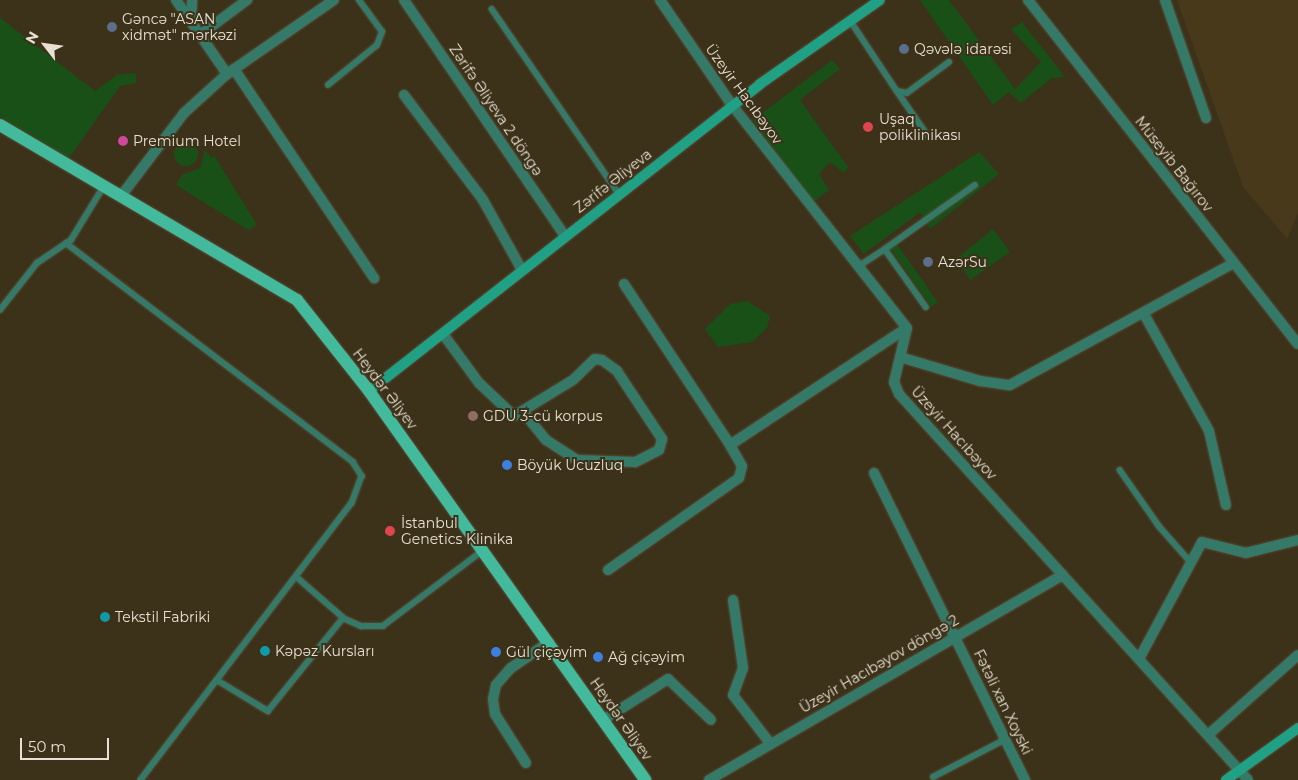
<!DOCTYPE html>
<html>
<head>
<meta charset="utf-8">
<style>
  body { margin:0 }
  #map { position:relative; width:1298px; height:780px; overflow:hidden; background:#3c3119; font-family:Montserrat,sans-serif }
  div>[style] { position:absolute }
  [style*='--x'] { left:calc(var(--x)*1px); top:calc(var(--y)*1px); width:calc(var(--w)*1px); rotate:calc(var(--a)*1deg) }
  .built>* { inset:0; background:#47391a }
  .green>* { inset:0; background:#195018; transform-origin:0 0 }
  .round { border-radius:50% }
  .roads { filter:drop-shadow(0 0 1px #584d37) drop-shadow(0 0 1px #584d37) }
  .lane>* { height:5.5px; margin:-2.75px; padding:0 2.75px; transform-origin:2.75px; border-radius:2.75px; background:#357a68 }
  .street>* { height:10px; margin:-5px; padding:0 5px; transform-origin:5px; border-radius:5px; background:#357a68 }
  .secondary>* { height:10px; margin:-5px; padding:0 5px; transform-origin:5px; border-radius:5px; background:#20a185 }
  .primary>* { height:12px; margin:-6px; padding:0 6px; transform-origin:6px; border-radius:6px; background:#44ba9d }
  .dots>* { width:14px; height:14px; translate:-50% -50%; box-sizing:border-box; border:2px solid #3c3119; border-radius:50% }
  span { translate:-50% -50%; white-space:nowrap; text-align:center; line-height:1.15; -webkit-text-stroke:4px #3c3119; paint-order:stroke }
  .poi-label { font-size:14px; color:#e8e1d3 }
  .left { translate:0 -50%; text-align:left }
  .street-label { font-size:14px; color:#e8e1d3 }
  .north { position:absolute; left:20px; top:20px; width:50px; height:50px; -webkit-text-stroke:4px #3c3119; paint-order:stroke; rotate:300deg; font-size:14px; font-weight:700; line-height:20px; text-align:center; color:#e8e1d3 }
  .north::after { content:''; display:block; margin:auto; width:18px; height:22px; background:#e8e1d3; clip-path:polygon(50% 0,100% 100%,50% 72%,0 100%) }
  .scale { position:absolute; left:20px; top:738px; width:89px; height:22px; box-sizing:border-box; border:2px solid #e8e1d3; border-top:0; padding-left:6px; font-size:15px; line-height:18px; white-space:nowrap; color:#e8e1d3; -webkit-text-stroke:4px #3c3119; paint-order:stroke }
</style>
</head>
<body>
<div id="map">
  <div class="built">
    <div style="clip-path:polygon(1177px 0,1298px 0,1298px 213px,1287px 239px,1243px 187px)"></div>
  </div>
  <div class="green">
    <div style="clip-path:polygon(920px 0,949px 0,1015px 89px,1041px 62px,1011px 29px,1022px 22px,1065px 77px,1052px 78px,1021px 103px,1009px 92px,993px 105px)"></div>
    <div style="clip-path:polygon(0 18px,95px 91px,117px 75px,136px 73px,136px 83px,120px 86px,69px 158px,0 117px)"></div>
    <div style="clip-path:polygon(832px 60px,840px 69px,800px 100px,848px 167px,844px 173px,830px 162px,819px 174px,829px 190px,812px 203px,753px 120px)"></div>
    <div class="round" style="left:174px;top:142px;width:24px;height:24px"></div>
    <div style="clip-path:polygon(205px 150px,212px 158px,214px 155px,257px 225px,248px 230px,176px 185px,182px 175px,200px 168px)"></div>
    <div style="clip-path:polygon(979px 152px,999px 174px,930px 229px,920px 212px,864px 254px,850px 236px)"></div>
    <div style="clip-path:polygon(993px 229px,1010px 252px,970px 280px,956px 259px)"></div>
    <div style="left:897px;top:244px;width:71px;height:8px;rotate:55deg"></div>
    <div style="clip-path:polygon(747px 301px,770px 316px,767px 328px,752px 342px,718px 347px,705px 329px,730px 304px)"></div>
  </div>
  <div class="roads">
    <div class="lane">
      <div style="--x:492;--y:9;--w:224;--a:55.5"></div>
      <div style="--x:850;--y:20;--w:85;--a:56.5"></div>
      <div style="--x:897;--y:91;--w:10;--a:11"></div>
      <div style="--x:907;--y:93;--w:52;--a:-36.4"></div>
      <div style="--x:328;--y:85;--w:63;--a:-39.2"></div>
      <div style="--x:377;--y:45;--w:14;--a:-69"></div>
      <div style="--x:382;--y:32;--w:39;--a:-126"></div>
      <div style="--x:897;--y:91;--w:55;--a:55.4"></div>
      <div style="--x:66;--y:243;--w:361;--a:37.3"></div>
      <div style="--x:353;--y:462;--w:17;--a:57"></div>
      <div style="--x:362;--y:476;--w:29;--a:110"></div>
      <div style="--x:352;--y:503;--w:348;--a:127.3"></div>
      <div style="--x:885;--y:249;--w:110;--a:-35.4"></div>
      <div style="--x:859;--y:266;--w:31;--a:-33"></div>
      <div style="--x:885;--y:249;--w:71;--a:54.7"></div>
      <div style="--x:0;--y:310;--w:60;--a:-51.8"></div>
      <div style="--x:37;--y:263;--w:41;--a:-34.1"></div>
      <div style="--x:71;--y:240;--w:63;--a:-58.6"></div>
      <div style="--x:1120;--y:470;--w:68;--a:55.1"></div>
      <div style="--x:1159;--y:526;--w:45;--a:48.6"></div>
      <div style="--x:343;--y:618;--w:20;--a:24"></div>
      <div style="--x:361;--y:626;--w:22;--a:0"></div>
      <div style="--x:383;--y:626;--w:124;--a:-37.1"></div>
      <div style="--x:217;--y:680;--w:60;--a:31.3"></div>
      <div style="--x:268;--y:711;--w:119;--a:-51.1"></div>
      <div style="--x:343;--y:618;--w:62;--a:-138.9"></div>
      <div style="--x:933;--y:777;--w:82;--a:-27.5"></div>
    </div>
    <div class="street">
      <div style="--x:176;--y:0;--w:90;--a:55.4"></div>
      <div style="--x:404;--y:0;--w:286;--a:55.7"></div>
      <div style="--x:660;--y:0;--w:127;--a:55.6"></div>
      <div style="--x:732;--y:105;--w:283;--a:51.9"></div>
      <div style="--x:907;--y:328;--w:56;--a:103.5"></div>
      <div style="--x:894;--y:382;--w:13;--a:67"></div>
      <div style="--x:899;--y:394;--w:520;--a:47.88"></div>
      <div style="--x:1028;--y:0;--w:437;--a:51.9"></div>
      <div style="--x:1165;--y:0;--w:125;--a:70.8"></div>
      <div style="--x:191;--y:22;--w:22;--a:-87"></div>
      <div style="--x:200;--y:35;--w:59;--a:-36.7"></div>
      <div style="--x:234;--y:69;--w:252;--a:56.2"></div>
      <div style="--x:404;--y:95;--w:131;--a:53"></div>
      <div style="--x:483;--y:200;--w:80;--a:60.9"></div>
      <div style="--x:121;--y:196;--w:104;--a:-52.8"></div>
      <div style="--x:184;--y:113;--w:58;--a:-42.2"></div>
      <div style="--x:227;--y:74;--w:130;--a:-34.7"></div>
      <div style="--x:624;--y:284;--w:193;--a:56.6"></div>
      <div style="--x:730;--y:445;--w:212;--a:-33.5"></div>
      <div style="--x:1144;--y:314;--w:134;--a:60.9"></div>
      <div style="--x:1209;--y:431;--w:76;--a:77.1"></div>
      <div style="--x:443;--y:334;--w:61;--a:53.7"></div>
      <div style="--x:479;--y:383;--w:48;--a:43.3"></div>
      <div style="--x:514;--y:416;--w:69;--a:-31.4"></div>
      <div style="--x:573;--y:380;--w:30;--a:-44"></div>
      <div style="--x:595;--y:359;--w:7;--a:8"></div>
      <div style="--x:602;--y:360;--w:19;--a:36"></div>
      <div style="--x:617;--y:371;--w:82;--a:56.5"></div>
      <div style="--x:662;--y:439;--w:11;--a:105"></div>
      <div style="--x:659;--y:450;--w:27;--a:153"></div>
      <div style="--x:635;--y:462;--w:58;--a:-178"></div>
      <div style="--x:577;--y:460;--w:37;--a:-147"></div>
      <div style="--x:546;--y:440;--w:35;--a:-129"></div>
      <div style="--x:900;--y:357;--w:84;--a:16.7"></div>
      <div style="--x:980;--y:381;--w:30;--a:8"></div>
      <div style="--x:1010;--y:385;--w:255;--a:-28.6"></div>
      <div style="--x:874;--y:473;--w:342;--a:63.8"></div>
      <div style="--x:608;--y:570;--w:160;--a:-35.1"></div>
      <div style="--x:739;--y:478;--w:12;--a:-76"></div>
      <div style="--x:742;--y:466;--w:24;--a:-120"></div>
      <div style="--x:733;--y:600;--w:69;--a:81.6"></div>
      <div style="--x:743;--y:668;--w:29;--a:110"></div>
      <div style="--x:733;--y:695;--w:59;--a:52.5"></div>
      <div style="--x:1139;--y:659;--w:133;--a:-61.7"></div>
      <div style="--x:1202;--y:542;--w:45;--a:14"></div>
      <div style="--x:1246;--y:553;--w:54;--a:-14"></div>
      <div style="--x:603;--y:720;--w:77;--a:-32.2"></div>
      <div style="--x:668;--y:679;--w:59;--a:43.6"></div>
      <div style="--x:1208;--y:735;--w:120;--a:-41.6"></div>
      <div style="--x:526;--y:763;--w:58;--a:-122.3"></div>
      <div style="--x:495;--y:714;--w:15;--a:-98"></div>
      <div style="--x:493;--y:699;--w:14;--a:-78"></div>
      <div style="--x:496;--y:685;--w:23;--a:-49"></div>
      <div style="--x:511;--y:668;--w:46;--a:-34.4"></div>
      <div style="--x:709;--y:780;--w:409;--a:-30.1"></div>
    </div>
    <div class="secondary">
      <div style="--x:369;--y:391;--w:497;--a:-38.1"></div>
      <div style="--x:760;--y:84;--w:146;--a:-35"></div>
      <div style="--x:1226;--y:780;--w:89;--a:-35.8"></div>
    </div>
    <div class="primary">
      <div style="--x:0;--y:125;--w:345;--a:30.5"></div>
      <div style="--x:297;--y:300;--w:116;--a:51.6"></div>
      <div style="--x:369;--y:391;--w:477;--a:54.6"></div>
    </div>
  </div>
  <div class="dots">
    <div style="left:112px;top:27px;background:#5c6f8a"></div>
    <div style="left:904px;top:49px;background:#5c6f8a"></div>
    <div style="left:868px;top:127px;background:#e0444e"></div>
    <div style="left:123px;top:141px;background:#d1479c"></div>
    <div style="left:928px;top:262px;background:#5c6f8a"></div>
    <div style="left:473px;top:416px;background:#8d6e63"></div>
    <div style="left:507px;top:465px;background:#3f7fe0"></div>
    <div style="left:390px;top:531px;background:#e0444e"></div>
    <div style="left:105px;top:617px;background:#0f9aa8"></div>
    <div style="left:265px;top:651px;background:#0f9aa8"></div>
    <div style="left:496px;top:652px;background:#3f7fe0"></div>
    <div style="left:598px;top:657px;background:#3f7fe0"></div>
  </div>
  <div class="poi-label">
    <span class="left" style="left:122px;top:27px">Gəncə "ASAN<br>xidmət" mərkəzi</span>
    <span class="left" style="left:914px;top:49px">Qəvələ idarəsi</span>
    <span class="left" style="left:879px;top:127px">Uşaq<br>poliklinikası</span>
    <span class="left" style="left:133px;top:141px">Premium Hotel</span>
    <span class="left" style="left:938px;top:262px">AzərSu</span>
    <span class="left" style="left:483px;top:416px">GDU 3-cü korpus</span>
    <span class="left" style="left:517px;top:465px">Böyük Ucuzluq</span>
    <span class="left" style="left:401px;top:531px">İstanbul<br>Genetics Klinika</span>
    <span class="left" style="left:115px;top:617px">Tekstil Fabriki</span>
    <span class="left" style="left:275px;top:651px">Kəpəz Kursları</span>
    <span class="left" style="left:506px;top:652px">Gül çiçəyim</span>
    <span class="left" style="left:608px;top:657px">Ağ çiçəyim</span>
  </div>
  <div class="street-label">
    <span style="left:744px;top:94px;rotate:54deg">Üzeyir Hacıbəyov</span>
    <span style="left:496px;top:110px;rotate:56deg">Zərifə Əliyeva 2 döngə</span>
    <span style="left:1174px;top:164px;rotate:52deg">Müseyib Bağırov</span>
    <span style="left:613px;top:181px;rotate:-38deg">Zərifə Əliyeva</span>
    <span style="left:385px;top:389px;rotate:53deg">Heydər Əliyev</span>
    <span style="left:954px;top:433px;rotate:48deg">Üzeyir Hacıbəyov</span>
    <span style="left:879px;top:664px;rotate:-30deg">Üzeyir Hacıbəyov döngə 2</span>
    <span style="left:1003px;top:702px;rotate:64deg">Fətəli xan Xoyski</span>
    <span style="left:621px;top:719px;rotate:55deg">Heydər Əliyev</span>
  </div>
  <div class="north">N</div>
  <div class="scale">50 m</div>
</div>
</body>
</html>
